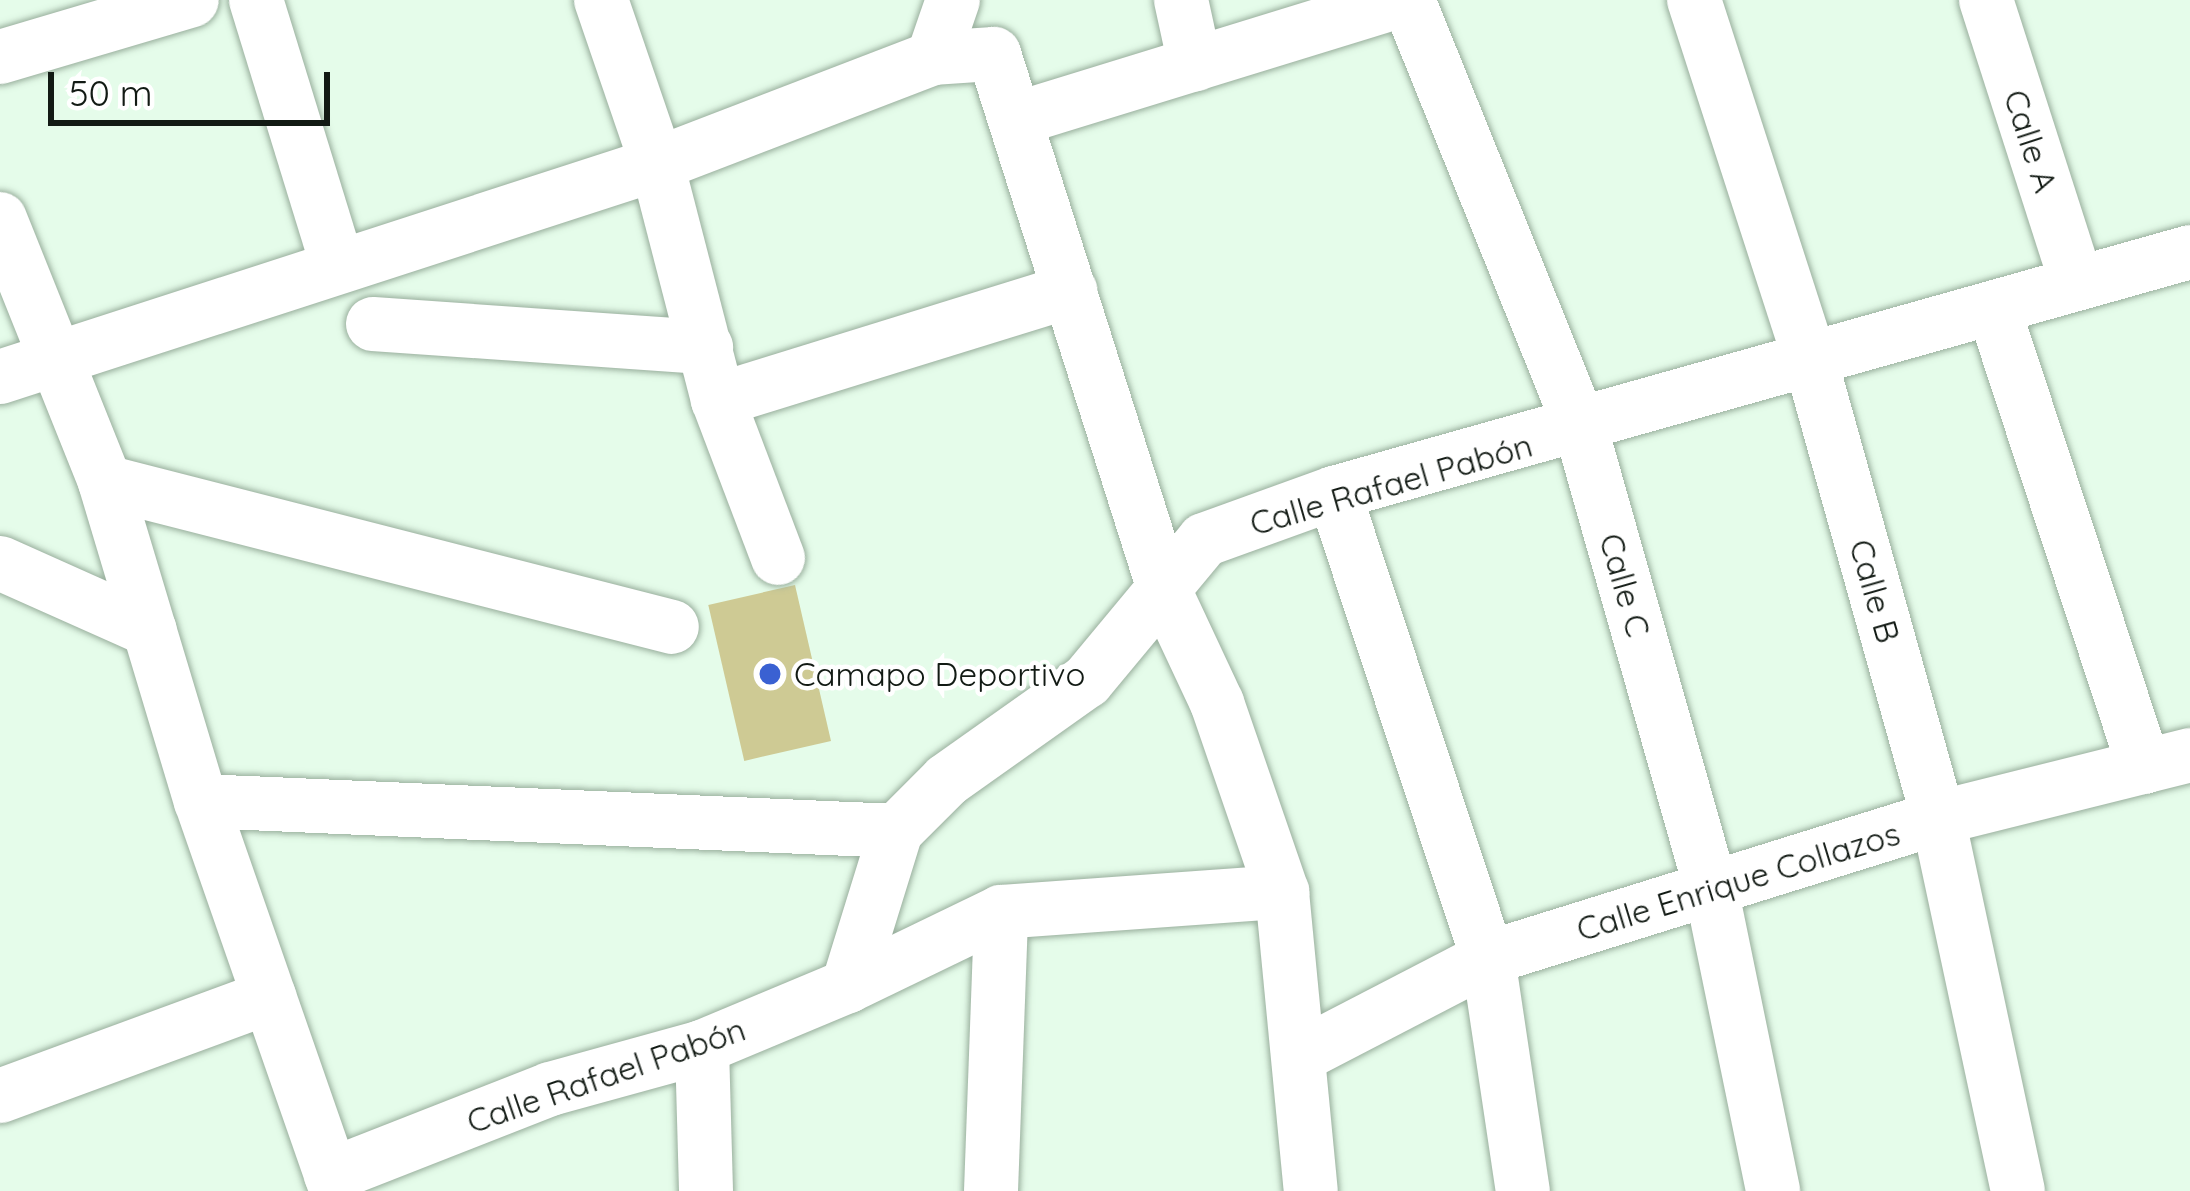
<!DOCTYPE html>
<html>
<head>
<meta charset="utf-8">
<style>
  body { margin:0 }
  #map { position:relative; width:2190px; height:1191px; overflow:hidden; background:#e5fcea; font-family:Quicksand,sans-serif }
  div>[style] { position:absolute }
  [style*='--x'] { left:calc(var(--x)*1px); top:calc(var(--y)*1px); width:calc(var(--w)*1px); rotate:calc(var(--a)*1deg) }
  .green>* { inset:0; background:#ceca94; transform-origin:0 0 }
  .roads { filter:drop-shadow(0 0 3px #99af9d) drop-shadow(0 0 3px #99af9d) }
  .minor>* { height:54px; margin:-27px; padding:0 27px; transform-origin:27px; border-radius:27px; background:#fff }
  .dots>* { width:33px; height:33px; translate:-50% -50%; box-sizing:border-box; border:6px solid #fff; border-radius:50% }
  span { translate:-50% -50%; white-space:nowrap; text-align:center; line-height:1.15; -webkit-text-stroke:9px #fff; paint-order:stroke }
  .street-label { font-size:33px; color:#121a14 }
  .poi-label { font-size:33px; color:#121a14 }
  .left { translate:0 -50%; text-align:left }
  .scale { position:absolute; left:48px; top:72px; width:282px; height:54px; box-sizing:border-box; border:6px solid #121a14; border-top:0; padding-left:15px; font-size:36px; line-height:42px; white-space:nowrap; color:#121a14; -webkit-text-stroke:9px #fff; paint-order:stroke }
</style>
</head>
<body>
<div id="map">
  <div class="green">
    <div style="left:795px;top:585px;width:160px;height:89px;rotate:77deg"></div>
  </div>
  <div class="roads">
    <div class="minor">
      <div style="--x:256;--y:0;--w:279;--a:72.9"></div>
      <div style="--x:601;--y:0;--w:173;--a:71.1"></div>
      <div style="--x:657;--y:164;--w:244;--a:75.5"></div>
      <div style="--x:718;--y:400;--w:169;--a:69.2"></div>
      <div style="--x:1181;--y:0;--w:66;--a:77.7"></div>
      <div style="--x:1408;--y:0;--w:463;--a:68"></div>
      <div style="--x:1581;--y:429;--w:482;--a:74.2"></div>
      <div style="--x:1712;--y:893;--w:304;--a:78.4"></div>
      <div style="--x:1694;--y:0;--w:380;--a:72.1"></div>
      <div style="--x:1811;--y:362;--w:473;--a:74.4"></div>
      <div style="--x:1938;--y:818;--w:381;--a:77.9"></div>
      <div style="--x:1986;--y:0;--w:295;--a:72.2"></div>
      <div style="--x:0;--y:57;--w:200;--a:-16.5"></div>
      <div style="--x:933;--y:58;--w:61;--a:-3.8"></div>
      <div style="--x:994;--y:54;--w:565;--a:72.37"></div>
      <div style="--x:1165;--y:592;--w:123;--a:64.9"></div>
      <div style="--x:1217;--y:703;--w:200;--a:71"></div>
      <div style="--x:1016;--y:119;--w:404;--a:-17.1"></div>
      <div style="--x:0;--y:219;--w:283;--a:68.2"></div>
      <div style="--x:105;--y:482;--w:333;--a:73.3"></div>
      <div style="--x:201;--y:801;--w:413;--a:70.8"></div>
      <div style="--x:1994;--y:310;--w:481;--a:71.8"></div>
      <div style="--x:373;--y:324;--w:334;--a:4"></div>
      <div style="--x:0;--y:377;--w:691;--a:-17.96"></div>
      <div style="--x:657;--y:164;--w:296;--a:-21"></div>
      <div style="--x:933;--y:58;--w:61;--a:-71"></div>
      <div style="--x:718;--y:400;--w:369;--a:-17.2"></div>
      <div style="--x:105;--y:482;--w:585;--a:14.34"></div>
      <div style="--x:1334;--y:493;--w:490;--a:71.7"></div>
      <div style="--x:1488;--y:958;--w:236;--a:81.5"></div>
      <div style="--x:0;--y:563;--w:164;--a:24.1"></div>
      <div style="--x:201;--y:801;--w:696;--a:2.47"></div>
      <div style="--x:848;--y:986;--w:170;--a:-25.8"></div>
      <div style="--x:1001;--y:912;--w:282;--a:-4.1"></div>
      <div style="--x:1282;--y:892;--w:300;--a:84.5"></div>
      <div style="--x:702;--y:1047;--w:144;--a:88.4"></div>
      <div style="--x:1303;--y:1054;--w:208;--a:-27.4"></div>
      <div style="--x:1488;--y:958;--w:471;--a:-17.3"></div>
      <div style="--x:1938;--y:818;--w:260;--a:-14"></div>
      <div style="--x:0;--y:1096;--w:287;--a:-20.2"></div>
      <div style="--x:331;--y:1175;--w:235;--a:-21.4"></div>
      <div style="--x:550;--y:1089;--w:158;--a:-15.4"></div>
      <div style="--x:702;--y:1047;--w:158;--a:-22.7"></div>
      <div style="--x:848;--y:986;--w:162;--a:-72.8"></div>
      <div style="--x:896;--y:831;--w:72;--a:-45"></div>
      <div style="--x:947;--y:780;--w:171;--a:-35.3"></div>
      <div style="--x:1087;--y:681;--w:183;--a:-50.3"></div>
      <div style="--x:1204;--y:540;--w:138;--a:-19.9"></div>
      <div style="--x:1334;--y:493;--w:889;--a:-15.72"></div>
      <div style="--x:991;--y:1191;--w:279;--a:-87.9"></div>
    </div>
  </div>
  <div class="dots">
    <div style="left:770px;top:674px;background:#3a61d2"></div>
  </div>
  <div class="street-label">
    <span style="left:2031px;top:141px;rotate:72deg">Calle A</span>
    <span style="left:1391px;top:484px;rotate:-16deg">Calle Rafael Pabón</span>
    <span style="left:1625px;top:585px;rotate:74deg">Calle C</span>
    <span style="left:1875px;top:591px;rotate:74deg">Calle B</span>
    <span style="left:1738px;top:881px;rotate:-17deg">Calle Enrique Collazos</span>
    <span style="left:606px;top:1075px;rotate:-19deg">Calle Rafael Pabón</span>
  </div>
  <div class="poi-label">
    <span class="left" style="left:794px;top:674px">Camapo Deportivo</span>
  </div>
  <div class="scale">50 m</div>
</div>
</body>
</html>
